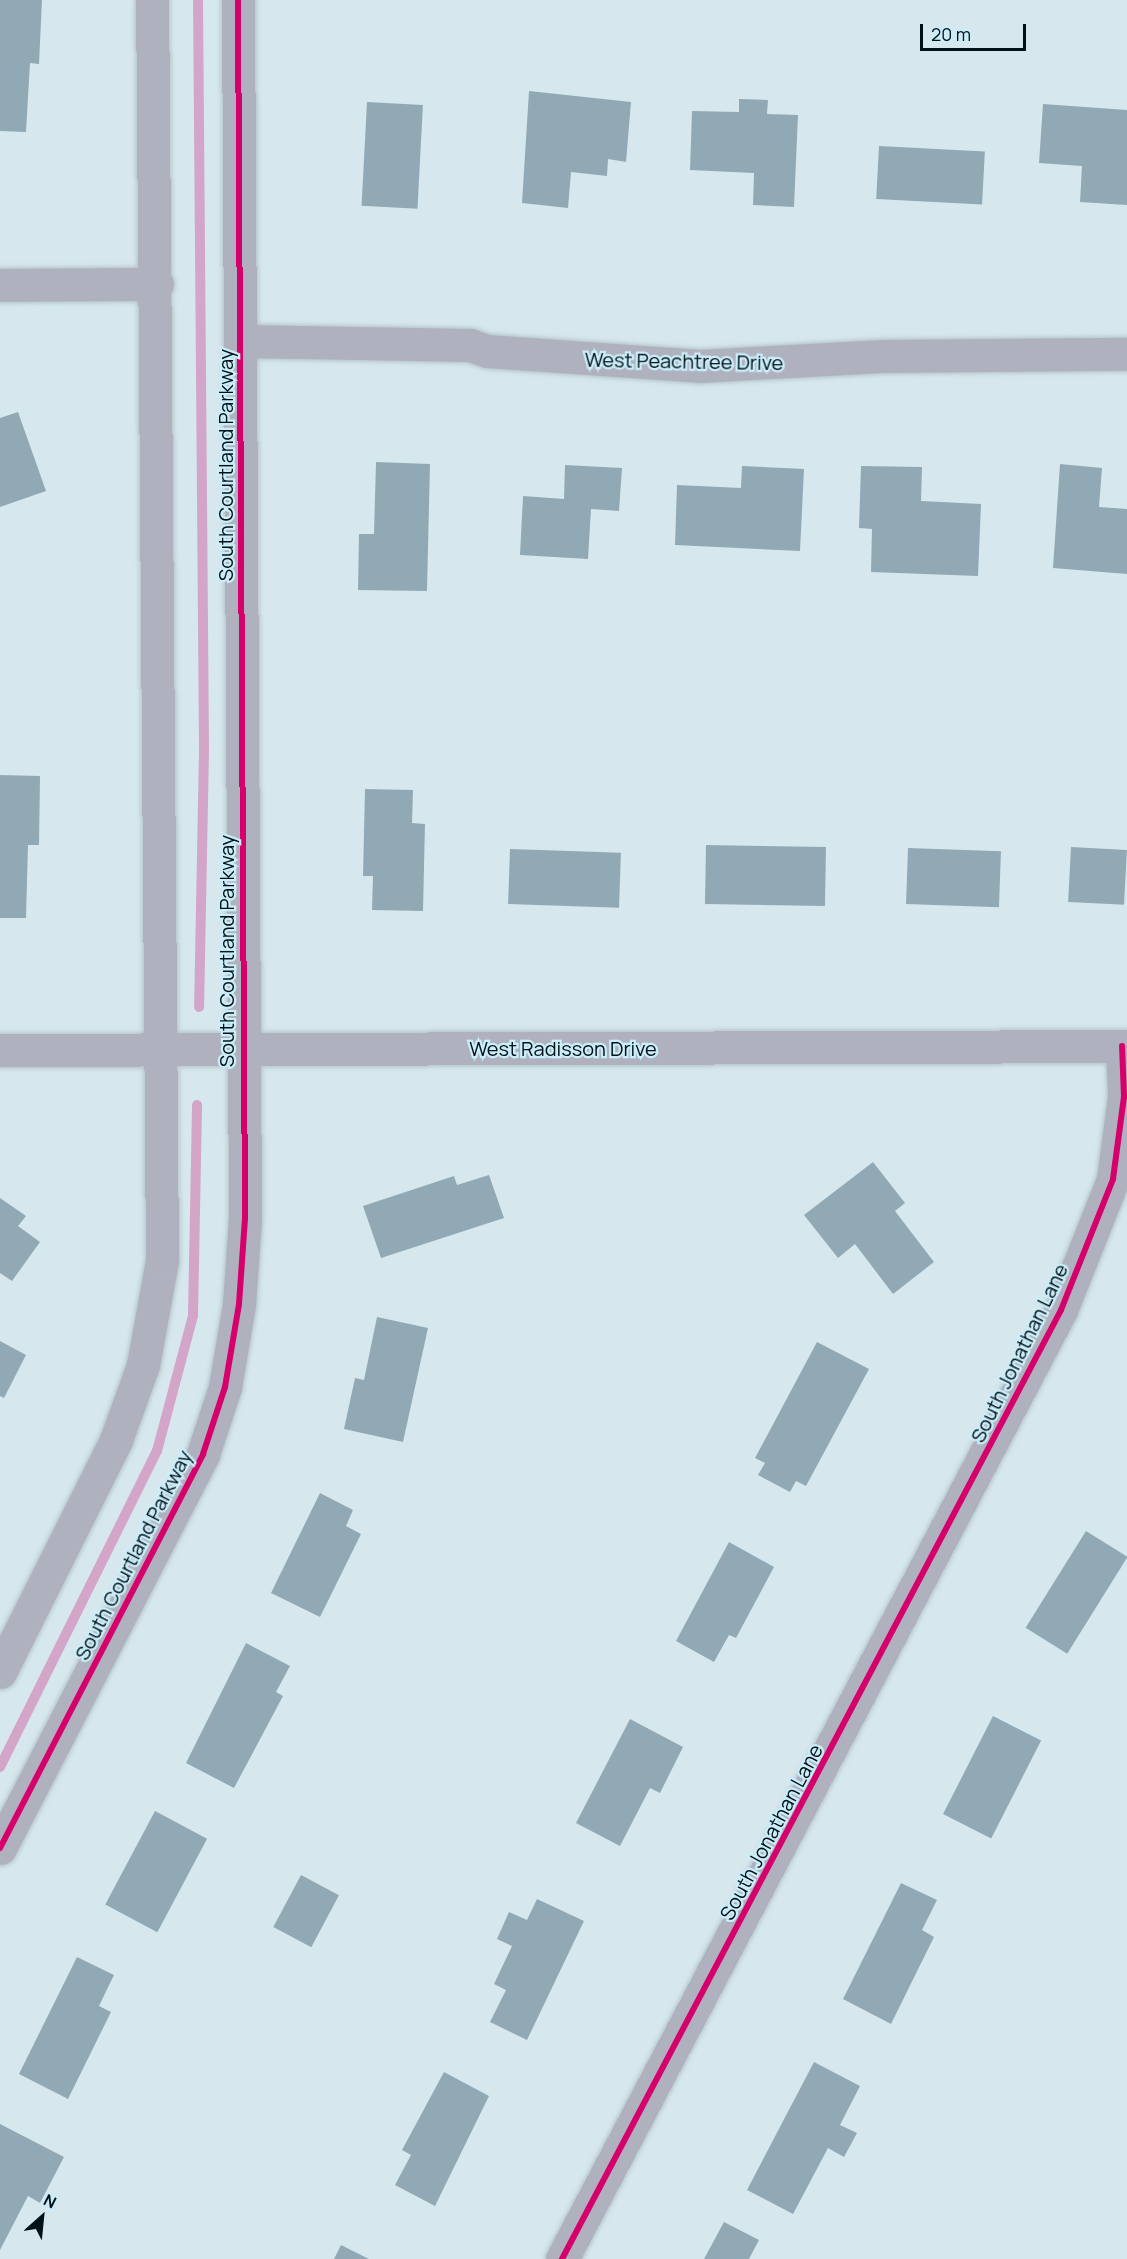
<!DOCTYPE html>
<html>
<head>
<meta charset="utf-8">
<style>
  body { margin:0 }
  #map { position:relative; width:1127px; height:2259px; overflow:hidden; background:#d6e8ee; font-family:Manrope,sans-serif }
  div>[style] { position:absolute }
  [style*='--x'] { left:calc(var(--x)*1px); top:calc(var(--y)*1px); width:calc(var(--w)*1px); rotate:calc(var(--a)*1deg) }
  .stream>* { height:10px; margin:-5px; padding:0 5px; transform-origin:5px; border-radius:5px; background:#d3a6c9 }
  .building>* { inset:0; background:#91a9b5; transform-origin:0 0 }
  .roads { filter:drop-shadow(0 0 2px #b5c5ca) drop-shadow(0 0 2px #b5c5ca) }
  .minor>* { height:33px; margin:-16.5px; padding:0 16.5px; transform-origin:16.5px; border-radius:16.5px; background:#afb2be }
  .cycleway>* { height:6px; margin:-3px; padding:0 3px; transform-origin:3px; border-radius:3px; background:#d6006c }
  span { translate:-50% -50%; white-space:nowrap; text-align:center; line-height:1.15; -webkit-text-stroke:4.5px #cbedf9; paint-order:stroke }
  .street-label { font-size:20px; color:#001117 }
  .north { position:absolute; left:12px; top:2187px; width:60px; height:60px; -webkit-text-stroke:4px #cbedf9; paint-order:stroke; rotate:27deg; font-size:16px; font-weight:700; line-height:24px; text-align:center; color:#001117 }
  .north::after { content:''; display:block; margin:auto; width:21px; height:27px; background:#001117; clip-path:polygon(50% 0,100% 100%,50% 72%,0 100%) }
  .scale { position:absolute; left:920px; top:24px; width:106px; height:27px; box-sizing:border-box; border:3px solid #001117; border-top:0; padding-left:8px; font-size:18px; line-height:21px; white-space:nowrap; color:#001117; -webkit-text-stroke:4px #cbedf9; paint-order:stroke }
</style>
</head>
<body>
<div id="map">
  <div class="stream">
    <div style="--x:198;--y:0;--w:751;--a:89.54"></div>
    <div style="--x:204;--y:751;--w:256;--a:91.1"></div>
    <div style="--x:0;--y:1767;--w:353;--a:-63.6"></div>
    <div style="--x:157;--y:1451;--w:140;--a:-75.1"></div>
    <div style="--x:193;--y:1316;--w:211;--a:-88.9"></div>
  </div>
  <div class="building">
    <div style="clip-path:polygon(0 0,42px 0,39px 64px,30px 63px,26px 132px,0 131px)"></div>
    <div style="clip-path:polygon(529px 91px,631px 102px,626px 162px,608px 159px,607px 176px,571px 172px,568px 208px,522px 203px)"></div>
    <div style="clip-path:polygon(739px 99px,768px 100px,767px 114px,798px 115px,794px 207px,753px 205px,754px 173px,690px 170px,692px 111px,739px 112px)"></div>
    <div style="left:367px;top:102px;width:56px;height:104px;rotate:3deg"></div>
    <div style="clip-path:polygon(1043px 104px,1127px 110px,1127px 205px,1080px 202px,1082px 166px,1039px 163px)"></div>
    <div style="left:879px;top:146px;width:106px;height:53px;rotate:3deg"></div>
    <div style="clip-path:polygon(18px 412px,46px 491px,0 507px,0 418px)"></div>
    <div style="clip-path:polygon(376px 462px,430px 464px,427px 591px,358px 590px,359px 534px,374px 534px)"></div>
    <div style="clip-path:polygon(1060px 464px,1102px 468px,1099px 507px,1127px 509px,1127px 574px,1053px 568px)"></div>
    <div style="clip-path:polygon(565px 465px,622px 468px,619px 511px,591px 509px,588px 559px,520px 555px,523px 496px,564px 499px)"></div>
    <div style="clip-path:polygon(742px 466px,804px 469px,800px 551px,675px 545px,677px 485px,741px 488px)"></div>
    <div style="clip-path:polygon(861px 466px,922px 467px,921px 501px,981px 504px,978px 576px,871px 572px,872px 529px,859px 528px)"></div>
    <div style="clip-path:polygon(0 775px,40px 776px,39px 845px,28px 845px,26px 918px,0 918px)"></div>
    <div style="clip-path:polygon(365px 789px,413px 790px,412px 823px,425px 824px,423px 911px,372px 910px,373px 876px,363px 876px)"></div>
    <div style="left:706px;top:845px;width:120px;height:59px;rotate:1deg"></div>
    <div style="left:1071px;top:847px;width:56px;height:55px;rotate:3deg"></div>
    <div style="left:908px;top:848px;width:93px;height:56px;rotate:2deg"></div>
    <div style="left:510px;top:849px;width:111px;height:55px;rotate:2deg"></div>
    <div style="clip-path:polygon(873px 1162px,905px 1203px,895px 1211px,934px 1262px,893px 1294px,855px 1244px,838px 1258px,804px 1215px)"></div>
    <div style="clip-path:polygon(489px 1175px,504px 1218px,381px 1258px,363px 1206px,454px 1176px,457px 1185px)"></div>
    <div style="clip-path:polygon(0 1198px,26px 1216px,18px 1226px,40px 1242px,12px 1281px,0 1273px)"></div>
    <div style="clip-path:polygon(377px 1317px,428px 1328px,403px 1442px,344px 1429px,355px 1378px,364px 1380px)"></div>
    <div style="clip-path:polygon(0 1341px,26px 1355px,4px 1398px,0 1396px)"></div>
    <div style="clip-path:polygon(817px 1342px,869px 1369px,806px 1486px,796px 1481px,790px 1492px,758px 1475px,765px 1463px,755px 1458px)"></div>
    <div style="clip-path:polygon(320px 1493px,353px 1510px,346px 1526px,361px 1534px,320px 1617px,271px 1593px)"></div>
    <div style="left:1086px;top:1531px;width:49px;height:114px;rotate:32deg"></div>
    <div style="clip-path:polygon(729px 1542px,774px 1567px,736px 1638px,729px 1635px,714px 1662px,676px 1641px)"></div>
    <div style="clip-path:polygon(246px 1643px,290px 1666px,276px 1692px,283px 1696px,234px 1788px,186px 1763px)"></div>
    <div style="left:993px;top:1716px;width:54px;height:110px;rotate:27deg"></div>
    <div style="clip-path:polygon(630px 1719px,683px 1747px,660px 1793px,650px 1788px,620px 1846px,576px 1823px)"></div>
    <div style="left:155px;top:1811px;width:59px;height:106px;rotate:28deg"></div>
    <div style="left:301px;top:1875px;width:43px;height:59px;rotate:28deg"></div>
    <div style="clip-path:polygon(901px 1883px,937px 1900px,922px 1930px,934px 1937px,891px 2024px,843px 1999px)"></div>
    <div style="clip-path:polygon(537px 1899px,584px 1921px,527px 2040px,490px 2022px,506px 1990px,494px 1984px,512px 1946px,497px 1939px,509px 1912px,527px 1920px)"></div>
    <div style="clip-path:polygon(77px 1957px,114px 1975px,99px 2006px,111px 2012px,68px 2099px,19px 2074px)"></div>
    <div style="clip-path:polygon(814px 2062px,860px 2086px,840px 2125px,857px 2133px,844px 2157px,828px 2148px,793px 2214px,747px 2190px)"></div>
    <div style="clip-path:polygon(444px 2072px,489px 2096px,435px 2206px,395px 2185px,411px 2155px,402px 2150px)"></div>
    <div style="clip-path:polygon(0 2124px,64px 2157px,40px 2203px,28px 2196px,0 2250px)"></div>
    <div style="clip-path:polygon(724px 2222px,759px 2240px,749px 2259px,704px 2259px)"></div>
    <div style="clip-path:polygon(341px 2245px,369px 2259px,334px 2259px)"></div>
  </div>
  <div class="roads">
    <div class="minor">
      <div style="--x:0;--y:285;--w:157;--a:-0.4"></div>
      <div style="--x:242;--y:341;--w:228;--a:1"></div>
      <div style="--x:470;--y:345;--w:18;--a:19"></div>
      <div style="--x:487;--y:351;--w:213;--a:4"></div>
      <div style="--x:699;--y:366;--w:184;--a:-3.1"></div>
      <div style="--x:883;--y:356;--w:244;--a:-0.5"></div>
      <div style="--x:0;--y:1050;--w:1127;--a:-0.2"></div>
      <div style="--x:0;--y:1672;--w:259;--a:-63.4"></div>
      <div style="--x:116;--y:1440;--w:80;--a:-70.2"></div>
      <div style="--x:143;--y:1365;--w:107;--a:-79.7"></div>
      <div style="--x:162;--y:1260;--w:1260;--a:-90.45"></div>
      <div style="--x:0;--y:1848;--w:443;--a:-62.7"></div>
      <div style="--x:203;--y:1454;--w:71;--a:-71.8"></div>
      <div style="--x:225;--y:1387;--w:84;--a:-80.4"></div>
      <div style="--x:239;--y:1304;--w:85;--a:-86"></div>
      <div style="--x:245;--y:1219;--w:1219;--a:-90.33"></div>
      <div style="--x:562;--y:2259;--w:1072;--a:-62.26"></div>
      <div style="--x:1061;--y:1310;--w:141;--a:-68.3"></div>
      <div style="--x:1113;--y:1179;--w:83;--a:-82.4"></div>
      <div style="--x:1124;--y:1097;--w:51;--a:-92.2"></div>
    </div>
  </div>
  <div class="cycleway">
    <div style="--x:0;--y:1848;--w:443;--a:-62.7"></div>
    <div style="--x:203;--y:1454;--w:71;--a:-71.8"></div>
    <div style="--x:225;--y:1387;--w:84;--a:-80.4"></div>
    <div style="--x:239;--y:1304;--w:85;--a:-86"></div>
    <div style="--x:245;--y:1219;--w:1219;--a:-90.33"></div>
    <div style="--x:562;--y:2259;--w:1072;--a:-62.26"></div>
    <div style="--x:1061;--y:1310;--w:141;--a:-68.3"></div>
    <div style="--x:1113;--y:1179;--w:83;--a:-82.4"></div>
    <div style="--x:1124;--y:1097;--w:51;--a:-92.2"></div>
  </div>
  <div class="street-label">
    <span style="left:684px;top:361px;rotate:1deg">West Peachtree Drive</span>
    <span style="left:225px;top:465px;rotate:-90deg">South Courtland Parkway</span>
    <span style="left:226px;top:951px;rotate:-90deg">South Courtland Parkway</span>
    <span style="left:563px;top:1048px">West Radisson Drive</span>
    <span style="left:1019px;top:1353px;rotate:-64deg">South Jonathan Lane</span>
    <span style="left:133px;top:1555px;rotate:-63deg">South Courtland Parkway</span>
    <span style="left:771px;top:1832px;rotate:-62deg">South Jonathan Lane</span>
  </div>
  <div class="north">N</div>
  <div class="scale">20 m</div>
</div>
</body>
</html>
